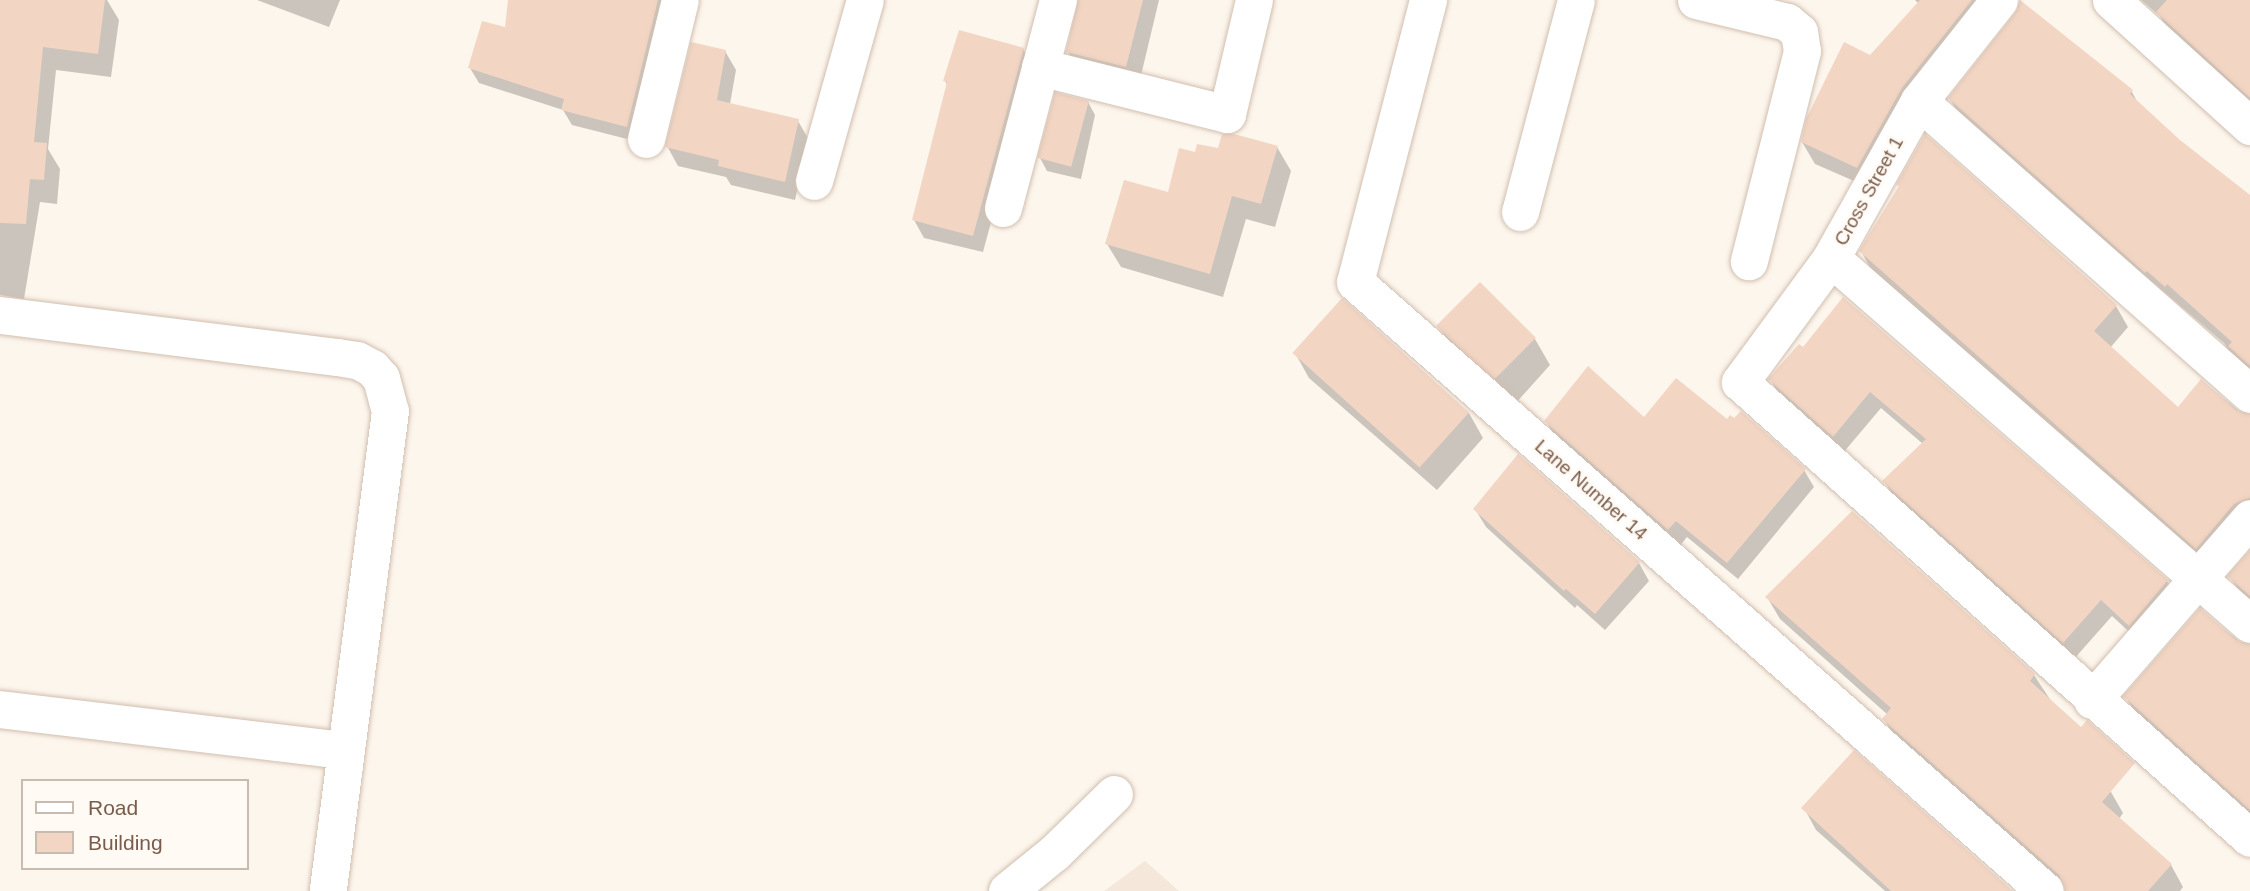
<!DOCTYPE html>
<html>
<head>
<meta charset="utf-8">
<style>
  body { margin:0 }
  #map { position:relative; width:2250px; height:891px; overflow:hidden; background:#fdf6ec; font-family:Arial,sans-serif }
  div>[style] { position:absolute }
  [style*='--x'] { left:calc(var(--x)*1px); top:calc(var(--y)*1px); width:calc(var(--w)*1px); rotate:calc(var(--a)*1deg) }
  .residential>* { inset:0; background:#f5e8da }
  .shadow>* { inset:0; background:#0003 }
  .building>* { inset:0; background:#f3d5c3; transform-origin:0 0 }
  .roads { filter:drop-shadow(0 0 2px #d1beb0) drop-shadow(0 0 2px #d1beb0) }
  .minor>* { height:37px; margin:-18.5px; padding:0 18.5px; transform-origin:18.5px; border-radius:18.5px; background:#fff }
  span { translate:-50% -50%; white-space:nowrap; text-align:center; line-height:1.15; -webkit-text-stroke:5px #fffaf3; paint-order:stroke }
  .street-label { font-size:19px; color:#7a5c4d }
  .legend { position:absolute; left:21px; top:779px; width:228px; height:91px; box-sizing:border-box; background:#fffaf3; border:2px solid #cabbb1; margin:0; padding:9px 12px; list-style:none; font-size:21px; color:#7a5c4d }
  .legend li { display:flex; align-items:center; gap:14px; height:35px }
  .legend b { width:35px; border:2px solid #cabbb1 }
</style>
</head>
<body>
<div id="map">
  <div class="residential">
    <div style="clip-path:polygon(1145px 861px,1179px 891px,1104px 891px)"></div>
  </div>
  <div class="shadow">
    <div style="clip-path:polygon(0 0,107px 0,119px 20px,111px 77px,56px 70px,48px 149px,60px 169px,57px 204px,40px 202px,24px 299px,0 295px)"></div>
    <div style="clip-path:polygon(257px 0,340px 0,329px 27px)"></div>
    <div style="clip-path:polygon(522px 0,675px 0,635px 141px,572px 125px,563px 110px,479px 83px,470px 68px,516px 32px)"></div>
    <div style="clip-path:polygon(1079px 0,1159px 0,1138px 88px,1080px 73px,1068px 52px)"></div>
    <div style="clip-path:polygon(1915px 0,2006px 0,1870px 188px,1815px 164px,1802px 142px,1870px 57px,1919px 4px)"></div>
    <div style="clip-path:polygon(2141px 0,2250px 0,2250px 103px,2167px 28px,2160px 16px)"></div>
    <div style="clip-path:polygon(1023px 49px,1033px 66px,983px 252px,924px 238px,914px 220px,948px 86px,945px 81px)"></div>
    <div style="clip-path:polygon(725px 51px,736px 70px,730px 104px,798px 121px,809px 140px,795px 200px,731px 185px,726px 177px,678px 166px,667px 146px)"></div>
    <div style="clip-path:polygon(2132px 92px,2139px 105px,2179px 141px,2250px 197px,2250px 375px,2232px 357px,2224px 343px,1962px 120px,1950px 99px)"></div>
    <div style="clip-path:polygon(1088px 102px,1095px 115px,1081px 179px,1047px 171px,1040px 158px)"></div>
    <div style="clip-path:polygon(1277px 147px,1291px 171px,1275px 227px,1246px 219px,1223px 297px,1121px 267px,1107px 244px,1170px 195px,1196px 154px)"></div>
    <div style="clip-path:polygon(1898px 185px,2116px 306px,2128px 327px,2110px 348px,2178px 410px,2202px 381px,2245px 416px,2250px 416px,2250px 525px,2209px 569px,1873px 273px,1861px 251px,1900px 188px)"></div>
    <div style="clip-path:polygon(1480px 285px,1535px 339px,1550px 365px,1514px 405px,1454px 352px,1439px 326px)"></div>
    <div style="clip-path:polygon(1844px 299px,2167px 581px,2177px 599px,2139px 641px,2112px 616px,2074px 659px,1895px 499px,1885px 482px,1923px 444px,1881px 408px,1843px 453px,1780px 396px,1770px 379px,1803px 350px)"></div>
    <div style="clip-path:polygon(1295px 353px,1469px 413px,1483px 438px,1437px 490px,1309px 378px)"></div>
    <div style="clip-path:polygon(1546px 421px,1727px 422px,1804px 470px,1814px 487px,1738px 579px,1687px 537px,1679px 547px,1556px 438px)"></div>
    <div style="clip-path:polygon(1475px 509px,1639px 563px,1649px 581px,1605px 630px,1577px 605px,1575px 608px,1486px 527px)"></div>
    <div style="clip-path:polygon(1852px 513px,2034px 675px,2111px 792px,2123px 813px,2119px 819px,2171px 865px,2183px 887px,2180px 891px,2066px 891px,1897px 741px,1884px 719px,1888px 715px,1780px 619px,1767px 597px)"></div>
    <div style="clip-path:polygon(2250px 553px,2250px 606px,2229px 576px)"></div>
    <div style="clip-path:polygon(2200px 610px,2245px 646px,2250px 646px,2250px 818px,2138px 718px,2125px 696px)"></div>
    <div style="clip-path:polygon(1804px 808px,2011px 891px,1885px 891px,1816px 830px)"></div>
  </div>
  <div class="building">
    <div style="clip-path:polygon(0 0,105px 0,98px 54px,43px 47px,34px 142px,47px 143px,44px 180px,30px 179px,26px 224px,0 223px)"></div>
    <div style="clip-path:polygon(508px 0,658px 0,627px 127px,561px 110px,564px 99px,468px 68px,482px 21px,505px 27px)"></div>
    <div style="clip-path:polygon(1078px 0,1143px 0,1126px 67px,1066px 52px)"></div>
    <div style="clip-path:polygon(1920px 0,1972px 0,1902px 88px,1857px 168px,1801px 142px,1806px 119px,1844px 42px,1870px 55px)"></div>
    <div style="clip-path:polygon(2020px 0,2133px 90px,2130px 94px,2180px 140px,2250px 195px,2250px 366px,2228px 346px,2232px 342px,2167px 284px,2165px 287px,2147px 271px,2145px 273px,1948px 98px,2015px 13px)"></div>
    <div style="clip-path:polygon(2167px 0,2250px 0,2250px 98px,2156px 12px)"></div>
    <div style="clip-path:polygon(959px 30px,1024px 48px,973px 236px,912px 220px,947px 82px,943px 81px)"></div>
    <div style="clip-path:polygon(691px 42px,726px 50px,717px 100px,799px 119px,785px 182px,718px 166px,719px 160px,665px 147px)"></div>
    <div style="left:1055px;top:92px;width:35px;height:68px;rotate:15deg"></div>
    <div style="clip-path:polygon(1222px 134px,1234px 134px,1278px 146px,1261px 204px,1232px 196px,1210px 274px,1105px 244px,1124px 180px,1168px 192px,1179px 148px,1195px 152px,1197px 144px,1218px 148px)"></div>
    <div style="clip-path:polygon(1925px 134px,2117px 305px,2094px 331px,2178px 407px,2201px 379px,2236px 410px,2250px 414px,2250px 498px,2234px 504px,2196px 549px,1859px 251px,1899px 186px,1896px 185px)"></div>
    <div style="left:1480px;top:282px;width:79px;height:62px;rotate:45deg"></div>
    <div style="clip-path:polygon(1843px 297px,2168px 580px,2129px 626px,2101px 600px,2063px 643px,1882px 481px,1926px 439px,1870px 392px,1833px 437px,1768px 379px,1799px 344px,1803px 347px)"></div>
    <div style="left:1342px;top:298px;width:171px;height:74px;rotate:42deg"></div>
    <div style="clip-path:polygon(1588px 366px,1644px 417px,1676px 378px,1727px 419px,1730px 415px,1734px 418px,1741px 411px,1806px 469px,1727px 563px,1676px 521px,1668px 530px,1544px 421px)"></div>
    <div style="clip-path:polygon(1518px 454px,1640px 562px,1595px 614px,1566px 589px,1564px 591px,1473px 509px)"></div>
    <div style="clip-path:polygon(1852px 511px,2035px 674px,2030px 681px,2081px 727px,2087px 720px,2135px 763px,2102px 802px,2172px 864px,2148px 891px,2065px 891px,2059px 875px,1882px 719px,1891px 708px,1765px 597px)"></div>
    <div style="clip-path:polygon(2250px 550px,2250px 596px,2227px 576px)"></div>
    <div style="clip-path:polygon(2200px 608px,2236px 640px,2250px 644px,2250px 810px,2123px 696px)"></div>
    <div style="clip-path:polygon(1854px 750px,2013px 891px,1891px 891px,1801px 808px)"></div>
  </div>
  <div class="roads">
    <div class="minor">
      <div style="--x:1428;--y:0;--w:291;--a:104.5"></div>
      <div style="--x:1355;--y:282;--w:920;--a:41.43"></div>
      <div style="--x:1696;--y:0;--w:94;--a:13.6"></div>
      <div style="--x:1787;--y:22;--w:16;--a:40"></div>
      <div style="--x:1799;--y:32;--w:19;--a:81"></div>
      <div style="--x:1802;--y:51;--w:217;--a:104.2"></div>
      <div style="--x:1999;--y:0;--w:129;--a:128.4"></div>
      <div style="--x:1919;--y:101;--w:180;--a:119.3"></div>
      <div style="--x:1831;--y:258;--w:154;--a:126.3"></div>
      <div style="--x:1740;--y:382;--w:684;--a:41.8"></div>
      <div style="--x:2111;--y:0;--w:188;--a:42.2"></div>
      <div style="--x:1040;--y:67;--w:193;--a:14.1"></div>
      <div style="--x:1227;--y:114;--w:117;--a:-76.7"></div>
      <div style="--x:1919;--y:101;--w:442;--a:41.5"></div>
      <div style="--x:646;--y:139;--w:143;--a:-76.3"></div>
      <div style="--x:814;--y:181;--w:188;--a:-74.3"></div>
      <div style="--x:1003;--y:208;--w:215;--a:-75.2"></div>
      <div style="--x:1520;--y:212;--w:219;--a:-75.2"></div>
      <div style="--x:1831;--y:258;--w:556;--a:41.14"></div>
      <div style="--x:0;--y:315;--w:340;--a:7.1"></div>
      <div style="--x:337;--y:357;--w:20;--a:9"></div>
      <div style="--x:357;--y:360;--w:17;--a:28"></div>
      <div style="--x:372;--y:368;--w:13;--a:48"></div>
      <div style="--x:381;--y:378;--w:34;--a:75"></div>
      <div style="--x:390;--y:411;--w:484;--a:97.4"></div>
      <div style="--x:2092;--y:700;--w:241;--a:-49"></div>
      <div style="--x:0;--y:709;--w:347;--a:6.8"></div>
      <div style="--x:1007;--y:891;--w:60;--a:-39"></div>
      <div style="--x:1054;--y:853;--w:84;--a:-44.5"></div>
    </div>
  </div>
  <div class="street-label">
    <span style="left:1869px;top:191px;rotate:-61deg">Cross Street 1</span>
    <span style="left:1591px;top:490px;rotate:41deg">Lane Number 14</span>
  </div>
  <ul class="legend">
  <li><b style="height:9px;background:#fff"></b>Road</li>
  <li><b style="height:19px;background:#f3d5c3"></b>Building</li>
  </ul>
</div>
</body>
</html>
